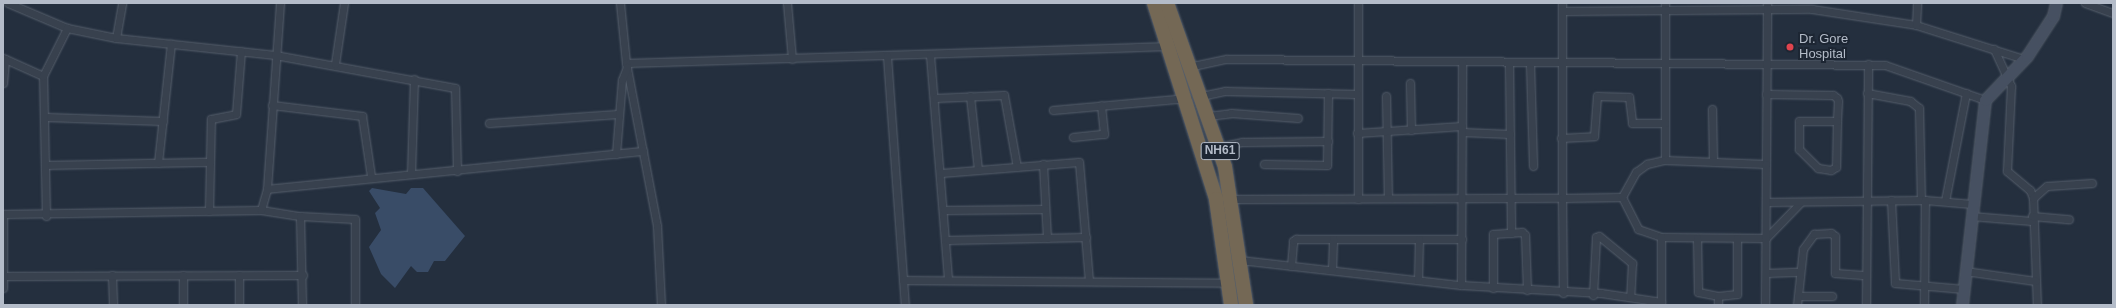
<!DOCTYPE html>
<html>
<head>
<meta charset="utf-8">
<style>
  body { margin:0 }
  #map { position:relative; width:2116px; height:308px; overflow:hidden; background:#242f3e; font-family:Helvetica,sans-serif }
  div>[style] { position:absolute }
  [style*='--x'] { left:calc(var(--x)*1px); top:calc(var(--y)*1px); width:calc(var(--w)*1px); rotate:calc(var(--a)*1deg) }
  .water>* { inset:0; background:#394c67 }
  .roads { filter:drop-shadow(0 0 1px #565f6c) drop-shadow(0 0 1px #565f6c) }
  .street>* { height:7px; margin:-3.5px; padding:0 3.5px; transform-origin:3.5px; border-radius:3.5px; background:#38414e }
  .secondary>* { height:11px; margin:-5.5px; padding:0 5.5px; transform-origin:5.5px; border-radius:5.5px; background:#465061 }
  .highway>* { height:14px; margin:-7px; padding:0 7px; transform-origin:7px; border-radius:7px; background:#746855 }
  .dots>* { width:11px; height:11px; translate:-50% -50%; box-sizing:border-box; border:2px solid #1d2633; border-radius:50% }
  span { translate:-50% -50%; white-space:nowrap; text-align:center; line-height:1.15; -webkit-text-stroke:4px #1d2633; paint-order:stroke }
  .shield-label span { padding:1px 3px; background:#1d2633; border:1px solid; border-radius:3px; -webkit-text-stroke-width:0 }
  .shield-label { font-size:12px; color:#b4bcc9; font-weight:700 }
  .poi-label { font-size:13px; color:#b4bcc9 }
  .left { translate:0 -50%; text-align:left }
  .frame { position:absolute; inset:0; border:4px solid #b4bcc9; pointer-events:none }
</style>
</head>
<body>
<div id="map">
  <div class="water">
    <div style="clip-path:polygon(372px 188px,406px 194px,411px 188px,423px 188px,465px 236px,445px 261px,434px 261px,428px 272px,417px 272px,411px 266px,395px 288px,381px 274px,369px 247px,381px 230px,375px 213px,380px 208px,369px 191px)"></div>
  </div>
  <div class="roads">
    <div class="street">
      <div style="--x:8;--y:3;--w:64;--a:23"></div>
      <div style="--x:67;--y:28;--w:50;--a:11.5"></div>
      <div style="--x:116;--y:38;--w:160;--a:6.1"></div>
      <div style="--x:275;--y:55;--w:183;--a:10.4"></div>
      <div style="--x:455;--y:88;--w:83;--a:88.6"></div>
      <div style="--x:620;--y:3;--w:60;--a:84.3"></div>
      <div style="--x:626;--y:63;--w:543;--a:-1.79"></div>
      <div style="--x:787;--y:3;--w:56;--a:84.9"></div>
      <div style="--x:1358;--y:3;--w:196;--a:90"></div>
      <div style="--x:1665;--y:3;--w:157;--a:90"></div>
      <div style="--x:2085;--y:3;--w:30;--a:20"></div>
      <div style="--x:1562;--y:11;--w:250;--a:-0.5"></div>
      <div style="--x:1812;--y:9;--w:105;--a:8.7"></div>
      <div style="--x:1916;--y:25;--w:113;--a:17.5"></div>
      <div style="--x:1916;--y:25;--w:22;--a:-87"></div>
      <div style="--x:116;--y:38;--w:36;--a:-80"></div>
      <div style="--x:1994;--y:49;--w:41;--a:65.3"></div>
      <div style="--x:2011;--y:86;--w:85;--a:92.7"></div>
      <div style="--x:2007;--y:171;--w:30;--a:40"></div>
      <div style="--x:2030;--y:190;--w:9;--a:69"></div>
      <div style="--x:2033;--y:198;--w:107;--a:87.9"></div>
      <div style="--x:930;--y:55;--w:225;--a:85.4"></div>
      <div style="--x:887;--y:56;--w:250;--a:85.9"></div>
      <div style="--x:3;--y:58;--w:44;--a:24.2"></div>
      <div style="--x:626;--y:63;--w:166;--a:79.2"></div>
      <div style="--x:657;--y:226;--w:79;--a:87.1"></div>
      <div style="--x:1509;--y:63;--w:170;--a:89.3"></div>
      <div style="--x:1530;--y:63;--w:103;--a:88.3"></div>
      <div style="--x:335;--y:64;--w:62;--a:-81.6"></div>
      <div style="--x:1188;--y:67;--w:40;--a:-12"></div>
      <div style="--x:1227;--y:59;--w:658;--a:0.52"></div>
      <div style="--x:1885;--y:65;--w:106;--a:19.3"></div>
      <div style="--x:3;--y:83;--w:24;--a:-85"></div>
      <div style="--x:1410;--y:83;--w:47;--a:88.8"></div>
      <div style="--x:1867;--y:93;--w:44;--a:10.5"></div>
      <div style="--x:1910;--y:101;--w:11;--a:38"></div>
      <div style="--x:1919;--y:108;--w:92;--a:88.8"></div>
      <div style="--x:1766;--y:94;--w:67;--a:0.9"></div>
      <div style="--x:1833;--y:95;--w:5;--a:37"></div>
      <div style="--x:1837;--y:98;--w:3;--a:72"></div>
      <div style="--x:1838;--y:101;--w:20;--a:93"></div>
      <div style="--x:1837;--y:121;--w:46;--a:91.2"></div>
      <div style="--x:1836;--y:167;--w:6;--a:149"></div>
      <div style="--x:1831;--y:170;--w:13;--a:-171"></div>
      <div style="--x:1818;--y:168;--w:27;--a:-135"></div>
      <div style="--x:1799;--y:149;--w:28;--a:-90"></div>
      <div style="--x:1799;--y:121;--w:38;--a:0"></div>
      <div style="--x:970;--y:96;--w:74;--a:83.8"></div>
      <div style="--x:1201;--y:96;--w:25;--a:-12"></div>
      <div style="--x:1225;--y:91;--w:132;--a:1.3"></div>
      <div style="--x:1386;--y:96;--w:102;--a:88.9"></div>
      <div style="--x:935;--y:98;--w:69;--a:-2.5"></div>
      <div style="--x:1004;--y:95;--w:73;--a:79.8"></div>
      <div style="--x:272;--y:105;--w:91;--a:7"></div>
      <div style="--x:362;--y:116;--w:61;--a:81.5"></div>
      <div style="--x:1712;--y:109;--w:52;--a:88.9"></div>
      <div style="--x:1053;--y:110;--w:135;--a:-5.1"></div>
      <div style="--x:1208;--y:116;--w:23;--a:-7"></div>
      <div style="--x:1231;--y:113;--w:67;--a:4.3"></div>
      <div style="--x:46;--y:117;--w:117;--a:2"></div>
      <div style="--x:489;--y:123;--w:129;--a:-4"></div>
      <div style="--x:1462;--y:132;--w:48;--a:2.4"></div>
      <div style="--x:1357;--y:133;--w:105;--a:-3.8"></div>
      <div style="--x:1073;--y:137;--w:31;--a:-6"></div>
      <div style="--x:1104;--y:134;--w:29;--a:-96"></div>
      <div style="--x:1561;--y:138;--w:33;--a:-3"></div>
      <div style="--x:1594;--y:136;--w:40;--a:-85.7"></div>
      <div style="--x:1597;--y:96;--w:32;--a:2"></div>
      <div style="--x:1629;--y:97;--w:26;--a:83"></div>
      <div style="--x:1632;--y:123;--w:33;--a:0"></div>
      <div style="--x:1218;--y:147;--w:25;--a:-12"></div>
      <div style="--x:1242;--y:142;--w:86;--a:-0.7"></div>
      <div style="--x:616;--y:154;--w:74;--a:-85.4"></div>
      <div style="--x:622;--y:80;--w:14;--a:-69"></div>
      <div style="--x:158;--y:163;--w:120;--a:-83.8"></div>
      <div style="--x:1043;--y:164;--w:74;--a:86.9"></div>
      <div style="--x:1264;--y:164;--w:63;--a:0.9"></div>
      <div style="--x:1327;--y:165;--w:72;--a:-89.2"></div>
      <div style="--x:47;--y:165;--w:163;--a:-1.1"></div>
      <div style="--x:941;--y:173;--w:138;--a:-4.6"></div>
      <div style="--x:1079;--y:162;--w:118;--a:85.2"></div>
      <div style="--x:411;--y:174;--w:95;--a:-88.2"></div>
      <div style="--x:267;--y:189;--w:378;--a:-5.8"></div>
      <div style="--x:1622;--y:197;--w:36;--a:63"></div>
      <div style="--x:1638;--y:229;--w:24;--a:19"></div>
      <div style="--x:1661;--y:237;--w:105;--a:0.5"></div>
      <div style="--x:1766;--y:238;--w:50;--a:-45.8"></div>
      <div style="--x:2033;--y:198;--w:18;--a:-41"></div>
      <div style="--x:2047;--y:186;--w:45;--a:-3.8"></div>
      <div style="--x:1232;--y:199;--w:330;--a:-0.2"></div>
      <div style="--x:1562;--y:198;--w:195;--a:-90"></div>
      <div style="--x:1891;--y:200;--w:83;--a:87.2"></div>
      <div style="--x:1895;--y:283;--w:69;--a:5"></div>
      <div style="--x:1945;--y:201;--w:110;--a:-79"></div>
      <div style="--x:1766;--y:202;--w:159;--a:-0.7"></div>
      <div style="--x:1925;--y:200;--w:47;--a:4.9"></div>
      <div style="--x:261;--y:210;--w:39;--a:9"></div>
      <div style="--x:300;--y:216;--w:89;--a:88.7"></div>
      <div style="--x:944;--y:210;--w:101;--a:-0.6"></div>
      <div style="--x:209;--y:211;--w:92;--a:-88.8"></div>
      <div style="--x:211;--y:119;--w:25;--a:-11"></div>
      <div style="--x:236;--y:114;--w:63;--a:-85.5"></div>
      <div style="--x:3;--y:214;--w:258;--a:-0.9"></div>
      <div style="--x:261;--y:210;--w:22;--a:-74"></div>
      <div style="--x:267;--y:189;--w:186;--a:-86"></div>
      <div style="--x:3;--y:215;--w:73;--a:90"></div>
      <div style="--x:46;--y:216;--w:140;--a:-91.2"></div>
      <div style="--x:43;--y:76;--w:54;--a:-63.4"></div>
      <div style="--x:300;--y:216;--w:55;--a:3.1"></div>
      <div style="--x:355;--y:219;--w:86;--a:90"></div>
      <div style="--x:1971;--y:216;--w:61;--a:4.7"></div>
      <div style="--x:2032;--y:216;--w:37;--a:5"></div>
      <div style="--x:1697;--y:238;--w:54;--a:88.9"></div>
      <div style="--x:1698;--y:292;--w:20;--a:11"></div>
      <div style="--x:947;--y:240;--w:139;--a:-1.2"></div>
      <div style="--x:1240;--y:260;--w:222;--a:6.5"></div>
      <div style="--x:1461;--y:285;--w:140;--a:3.3"></div>
      <div style="--x:1601;--y:293;--w:61;--a:8.5"></div>
      <div style="--x:1291;--y:266;--w:25;--a:-85"></div>
      <div style="--x:1293;--y:241;--w:4;--a:-34"></div>
      <div style="--x:1296;--y:239;--w:166;--a:0"></div>
      <div style="--x:1332;--y:270;--w:31;--a:-88"></div>
      <div style="--x:1965;--y:271;--w:71;--a:8.1"></div>
      <div style="--x:1766;--y:273;--w:33;--a:-2"></div>
      <div style="--x:112;--y:275;--w:30;--a:88"></div>
      <div style="--x:239;--y:275;--w:30;--a:90"></div>
      <div style="--x:3;--y:276;--w:300;--a:-0.2"></div>
      <div style="--x:903;--y:280;--w:325;--a:0.5"></div>
      <div style="--x:1418;--y:280;--w:41;--a:-88.6"></div>
      <div style="--x:1461;--y:285;--w:223;--a:-89.7"></div>
      <div style="--x:1493;--y:288;--w:54;--a:-90"></div>
      <div style="--x:1493;--y:234;--w:29;--a:-4"></div>
      <div style="--x:1522;--y:232;--w:4;--a:45"></div>
      <div style="--x:1525;--y:235;--w:55;--a:87.9"></div>
      <div style="--x:1563;--y:293;--w:95;--a:-90.6"></div>
      <div style="--x:1562;--y:198;--w:60;--a:-1"></div>
      <div style="--x:1622;--y:197;--w:29;--a:-61"></div>
      <div style="--x:1636;--y:172;--w:14;--a:-36"></div>
      <div style="--x:1647;--y:164;--w:18;--a:-13"></div>
      <div style="--x:1665;--y:160;--w:101;--a:2.3"></div>
      <div style="--x:1766;--y:164;--w:161;--a:-89.6"></div>
      <div style="--x:1593;--y:295;--w:58;--a:-87"></div>
      <div style="--x:1596;--y:237;--w:3;--a:-18"></div>
      <div style="--x:1599;--y:236;--w:43;--a:39.3"></div>
      <div style="--x:1632;--y:263;--w:34;--a:93"></div>
      <div style="--x:1799;--y:296;--w:33;--a:0"></div>
      <div style="--x:183;--y:305;--w:30;--a:-90"></div>
      <div style="--x:1661;--y:305;--w:68;--a:-90"></div>
      <div style="--x:1718;--y:305;--w:9;--a:-90"></div>
      <div style="--x:1718;--y:296;--w:19;--a:-6"></div>
      <div style="--x:1737;--y:294;--w:56;--a:-90"></div>
      <div style="--x:1765;--y:305;--w:141;--a:-89.6"></div>
      <div style="--x:1797;--y:305;--w:56;--a:-83.9"></div>
      <div style="--x:1803;--y:249;--w:19;--a:-54"></div>
      <div style="--x:1814;--y:234;--w:17;--a:-3"></div>
      <div style="--x:1831;--y:233;--w:5;--a:37"></div>
      <div style="--x:1835;--y:236;--w:37;--a:90"></div>
      <div style="--x:1835;--y:273;--w:31;--a:4"></div>
      <div style="--x:1866;--y:305;--w:241;--a:-89.5"></div>
      <div style="--x:1924;--y:305;--w:105;--a:-89.5"></div>
    </div>
    <div class="secondary">
      <div style="--x:1962;--y:305;--w:206;--a:-83.6"></div>
      <div style="--x:1985;--y:100;--w:61;--a:-46.3"></div>
      <div style="--x:2027;--y:56;--w:48;--a:-57"></div>
      <div style="--x:2053;--y:16;--w:13;--a:-77"></div>
    </div>
    <div class="highway">
      <div style="--x:1154;--y:3;--w:206;--a:72.4"></div>
      <div style="--x:1216;--y:199;--w:107;--a:81.9"></div>
      <div style="--x:1167;--y:3;--w:174;--a:70.5"></div>
      <div style="--x:1225;--y:167;--w:140;--a:81.3"></div>
    </div>
  </div>
  <div class="dots">
    <div style="left:1790px;top:47px;background:#e0444e"></div>
  </div>
  <div class="shield-label">
    <span style="left:1220px;top:151px">NH61</span>
  </div>
  <div class="poi-label">
    <span class="left" style="left:1799px;top:47px">Dr. Gore<br>Hospital</span>
  </div>
  <div class="frame"></div>
</div>
</body>
</html>
